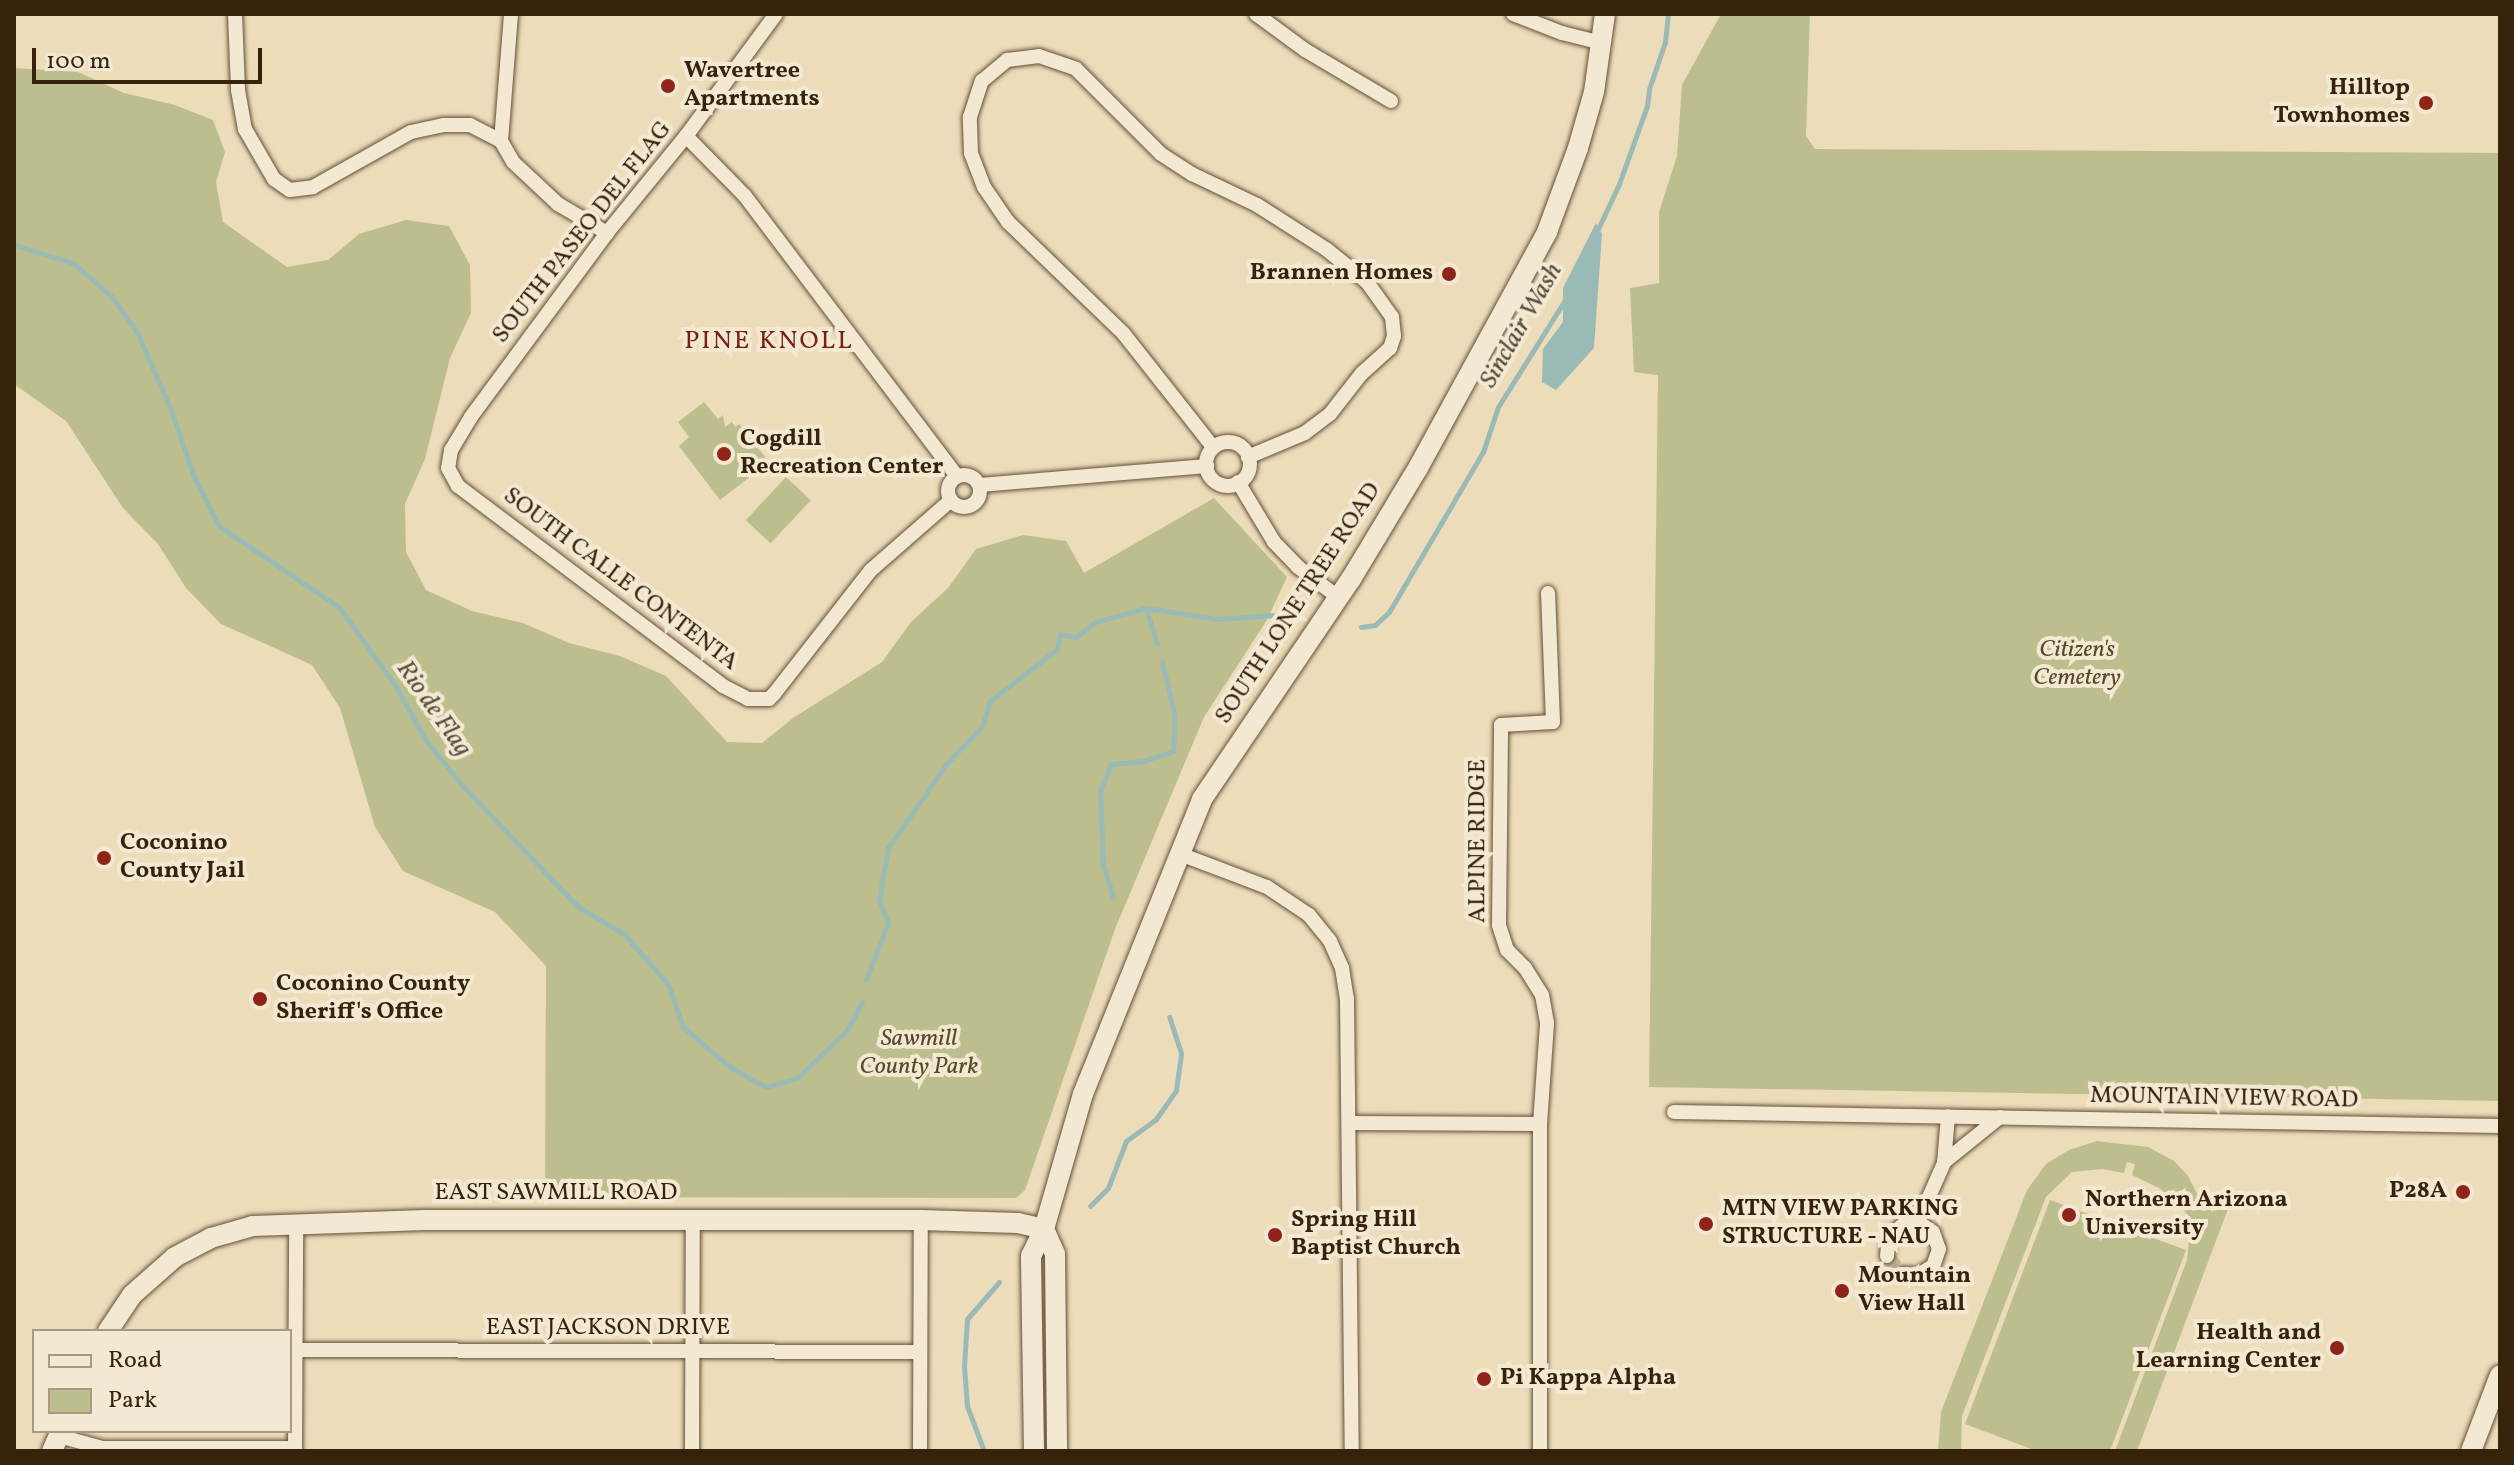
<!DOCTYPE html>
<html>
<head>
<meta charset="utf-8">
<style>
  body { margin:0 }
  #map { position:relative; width:2514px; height:1465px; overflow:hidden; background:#ecdcba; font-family:Vollkorn,serif }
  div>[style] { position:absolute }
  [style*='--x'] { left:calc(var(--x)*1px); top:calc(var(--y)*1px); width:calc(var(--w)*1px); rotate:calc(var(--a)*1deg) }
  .green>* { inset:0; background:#bcbf8d; transform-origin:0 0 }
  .water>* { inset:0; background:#9abab6 }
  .stream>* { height:5px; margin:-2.5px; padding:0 2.5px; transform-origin:2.5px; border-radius:2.5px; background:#9abab6 }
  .street-tunnel>* { height:14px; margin-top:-7px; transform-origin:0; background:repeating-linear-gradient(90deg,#c8b797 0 14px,transparent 0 21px) }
  .roads { filter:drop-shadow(0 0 2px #645037) drop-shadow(0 0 2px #645037) }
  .street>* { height:14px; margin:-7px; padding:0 7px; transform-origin:7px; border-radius:7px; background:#f3e8d2 }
  .street>.ring { margin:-7px; padding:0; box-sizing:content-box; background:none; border:14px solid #f3e8d2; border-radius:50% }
  .secondary>* { height:20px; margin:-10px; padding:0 10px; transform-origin:10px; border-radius:10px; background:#f3e8d2 }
  .dots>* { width:22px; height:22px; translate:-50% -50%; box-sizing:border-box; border:4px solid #f3e8d2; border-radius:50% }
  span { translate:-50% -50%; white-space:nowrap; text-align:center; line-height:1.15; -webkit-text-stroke:8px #f3e8d2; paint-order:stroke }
  .poi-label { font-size:24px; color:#37220b; font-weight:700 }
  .left { translate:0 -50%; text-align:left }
  .right { translate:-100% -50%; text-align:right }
  .street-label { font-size:24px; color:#37220b }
  .park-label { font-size:24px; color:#58492c; font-style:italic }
  .water-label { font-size:26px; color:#55503e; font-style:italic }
  .neighbourhood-label { font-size:26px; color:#7a1f14; letter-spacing:2px }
  .frame { position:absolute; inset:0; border:16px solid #37220b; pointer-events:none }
  .legend { position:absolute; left:32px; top:1329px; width:260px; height:104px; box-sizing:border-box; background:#f3e8d2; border:2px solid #a89982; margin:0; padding:10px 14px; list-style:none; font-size:24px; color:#37220b }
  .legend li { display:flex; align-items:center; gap:16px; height:40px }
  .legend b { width:40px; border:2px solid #a89982 }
  .scale { position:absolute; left:32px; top:48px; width:230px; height:36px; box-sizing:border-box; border:4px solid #37220b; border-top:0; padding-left:10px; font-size:24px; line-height:28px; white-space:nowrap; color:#37220b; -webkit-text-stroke:6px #f3e8d2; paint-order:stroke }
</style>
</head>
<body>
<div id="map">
  <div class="green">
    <div style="clip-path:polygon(1721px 14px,1810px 14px,1806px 136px,1815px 149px,2500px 153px,2500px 1101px,1649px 1087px,1658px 375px,1634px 372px,1630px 288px,1659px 283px,1659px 212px,1677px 156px,1682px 85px)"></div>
    <div style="clip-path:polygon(14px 68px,78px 72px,124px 93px,175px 105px,213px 120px,225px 152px,216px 182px,223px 222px,287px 267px,328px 260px,359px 234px,406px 220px,449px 226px,470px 265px,471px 313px,450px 358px,425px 459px,405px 504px,406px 552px,426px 590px,472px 611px,523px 623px,569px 643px,620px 656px,666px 676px,727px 742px,762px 743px,793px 718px,882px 662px,911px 622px,948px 588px,976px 549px,1023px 535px,1066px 541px,1084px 573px,1214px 498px,1287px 577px,1267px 620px,1204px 717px,1115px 929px,1025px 1190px,1016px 1198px,545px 1197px,546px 966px,495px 912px,403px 871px,375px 827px,340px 708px,312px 665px,221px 624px,186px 588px,158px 544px,123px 508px,66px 421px,14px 384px)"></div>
    <div style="clip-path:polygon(704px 402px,718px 419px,723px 415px,725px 427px,732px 422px,735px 427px,739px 424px,769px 462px,720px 500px,679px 446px,689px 437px,678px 422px)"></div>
    <div style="left:786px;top:477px;width:34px;height:59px;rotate:43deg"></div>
    <div style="clip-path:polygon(2097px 1141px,2148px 1147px,2174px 1161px,2188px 1176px,2206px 1211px,2210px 1201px,2228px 1209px,2137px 1451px,2115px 1451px,2187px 1260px,2190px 1230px,2188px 1215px,2176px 1202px,2159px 1188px,2132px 1175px,2135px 1164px,2127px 1162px,2124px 1173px,2102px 1169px,2072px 1172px,2046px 1197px,1962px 1416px,1961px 1451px,1938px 1451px,1941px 1412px,2027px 1190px,2046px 1164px,2069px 1150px)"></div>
    <div style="clip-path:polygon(2050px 1200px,2186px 1250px,2110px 1451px,2037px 1451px,1965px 1424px)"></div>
  </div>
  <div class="water">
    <div style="clip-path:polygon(1596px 223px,1602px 234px,1594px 348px,1556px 390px,1542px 382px,1543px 349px,1563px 322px,1563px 288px)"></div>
  </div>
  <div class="stream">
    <div style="--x:1597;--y:231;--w:52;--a:-64.9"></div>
    <div style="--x:1619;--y:184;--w:83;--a:-70.3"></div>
    <div style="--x:1647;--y:106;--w:17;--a:-83"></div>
    <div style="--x:1649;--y:89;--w:50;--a:-71.2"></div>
    <div style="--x:1665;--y:42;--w:28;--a:-84"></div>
    <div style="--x:14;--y:245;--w:62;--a:17"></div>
    <div style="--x:73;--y:263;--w:52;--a:41.1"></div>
    <div style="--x:112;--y:297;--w:43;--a:54.5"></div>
    <div style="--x:137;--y:332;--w:85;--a:66.4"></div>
    <div style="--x:171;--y:410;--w:71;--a:71.1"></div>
    <div style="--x:194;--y:477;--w:55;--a:63"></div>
    <div style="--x:219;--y:526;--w:145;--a:34"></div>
    <div style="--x:339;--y:607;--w:100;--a:54.4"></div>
    <div style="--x:397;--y:688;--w:57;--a:61.6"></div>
    <div style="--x:424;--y:738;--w:59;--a:51.2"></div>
    <div style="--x:461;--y:784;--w:168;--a:46.4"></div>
    <div style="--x:577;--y:906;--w:55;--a:30.8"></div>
    <div style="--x:624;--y:934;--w:67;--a:48.7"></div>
    <div style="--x:668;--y:984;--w:46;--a:70.8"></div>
    <div style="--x:683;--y:1027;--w:62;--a:40.4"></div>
    <div style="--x:730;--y:1067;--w:41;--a:29.1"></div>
    <div style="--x:766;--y:1087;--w:32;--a:-16"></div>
    <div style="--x:797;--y:1078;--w:69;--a:-43.8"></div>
    <div style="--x:847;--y:1030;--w:32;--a:-62"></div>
    <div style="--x:1146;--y:608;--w:38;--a:73"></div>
    <div style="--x:1361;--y:627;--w:14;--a:-8"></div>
    <div style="--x:1375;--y:625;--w:19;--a:-43"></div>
    <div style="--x:1389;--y:612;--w:186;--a:-59.6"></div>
    <div style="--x:1483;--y:452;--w:47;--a:-71.6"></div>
    <div style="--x:1498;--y:407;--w:128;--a:-58"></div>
    <div style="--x:1113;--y:897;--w:34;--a:-107"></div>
    <div style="--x:1103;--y:864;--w:72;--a:-92.4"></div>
    <div style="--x:1100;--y:792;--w:30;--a:-69"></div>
    <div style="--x:1111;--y:764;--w:32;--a:-5"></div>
    <div style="--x:1143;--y:761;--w:32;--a:-18"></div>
    <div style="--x:1173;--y:751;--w:34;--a:-87"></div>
    <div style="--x:1175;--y:717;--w:57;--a:-103.3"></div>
    <div style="--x:866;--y:980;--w:62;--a:-69.2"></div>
    <div style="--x:888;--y:922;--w:24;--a:-112"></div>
    <div style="--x:879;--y:900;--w:53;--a:-80.2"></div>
    <div style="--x:888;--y:848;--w:103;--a:-55.2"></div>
    <div style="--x:947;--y:763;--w:50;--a:-45.8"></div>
    <div style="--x:982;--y:727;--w:27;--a:-73"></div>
    <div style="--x:990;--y:701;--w:85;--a:-37.8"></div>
    <div style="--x:1057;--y:649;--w:15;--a:-79"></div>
    <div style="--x:1060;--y:634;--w:16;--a:11"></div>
    <div style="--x:1076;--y:637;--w:24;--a:-38"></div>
    <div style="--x:1095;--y:622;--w:53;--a:-15.4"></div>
    <div style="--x:1146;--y:608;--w:72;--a:8.8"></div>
    <div style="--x:1217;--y:619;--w:60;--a:-3.8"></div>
    <div style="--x:1090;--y:1206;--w:25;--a:-45"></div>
    <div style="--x:1108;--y:1188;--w:50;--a:-69"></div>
    <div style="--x:1126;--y:1141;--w:37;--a:-36"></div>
    <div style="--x:1156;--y:1119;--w:35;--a:-55"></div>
    <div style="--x:1176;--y:1090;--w:37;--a:-82"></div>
    <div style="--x:1181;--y:1053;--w:38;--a:-108"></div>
    <div style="--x:984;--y:1451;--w:48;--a:-110.7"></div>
    <div style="--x:967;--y:1406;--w:40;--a:-94.3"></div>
    <div style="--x:964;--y:1366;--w:47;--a:-86.3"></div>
    <div style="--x:967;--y:1319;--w:49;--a:-49.1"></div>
  </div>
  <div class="street-tunnel">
    <div style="--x:1887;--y:1256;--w:23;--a:50"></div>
  </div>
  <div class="roads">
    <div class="street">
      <div style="--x:235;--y:14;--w:76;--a:87.7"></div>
      <div style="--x:238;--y:90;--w:40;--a:80"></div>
      <div style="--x:245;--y:129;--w:58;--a:59.9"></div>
      <div style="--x:274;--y:179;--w:19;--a:35"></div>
      <div style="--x:290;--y:190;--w:23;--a:-7"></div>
      <div style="--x:313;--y:187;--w:112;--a:-29.3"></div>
      <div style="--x:411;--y:132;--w:34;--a:-12"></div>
      <div style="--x:444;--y:125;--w:26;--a:0"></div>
      <div style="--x:470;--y:125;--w:35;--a:27"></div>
      <div style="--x:511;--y:14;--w:127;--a:94.5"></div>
      <div style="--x:501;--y:141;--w:24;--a:60"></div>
      <div style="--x:513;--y:162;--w:62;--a:43"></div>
      <div style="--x:558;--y:204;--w:57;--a:30.6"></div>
      <div style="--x:776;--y:14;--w:152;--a:126.4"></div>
      <div style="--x:686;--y:136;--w:125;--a:129.2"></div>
      <div style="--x:607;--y:233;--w:229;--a:126.5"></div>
      <div style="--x:471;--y:417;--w:39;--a:121"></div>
      <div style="--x:451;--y:450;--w:18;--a:99"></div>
      <div style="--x:448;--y:468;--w:21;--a:61"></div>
      <div style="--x:458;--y:486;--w:332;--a:37"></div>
      <div style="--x:723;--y:686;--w:28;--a:27"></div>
      <div style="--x:748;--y:699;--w:21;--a:0"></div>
      <div style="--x:769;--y:699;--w:7;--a:-45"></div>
      <div style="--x:774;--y:694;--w:157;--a:-52"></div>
      <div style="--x:871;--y:570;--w:106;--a:-41.2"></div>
      <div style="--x:1256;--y:14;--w:61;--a:36.3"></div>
      <div style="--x:1305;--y:50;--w:100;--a:30.7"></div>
      <div style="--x:1513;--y:14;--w:53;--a:21.2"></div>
      <div style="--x:1562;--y:33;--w:41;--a:14"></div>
      <div style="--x:686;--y:136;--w:84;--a:45.5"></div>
      <div style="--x:745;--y:196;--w:351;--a:52.9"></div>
      <div class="ring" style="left:1206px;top:442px;width:30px;height:30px"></div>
      <div style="--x:1213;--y:447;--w:145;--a:-128.3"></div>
      <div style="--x:1123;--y:333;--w:160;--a:-136"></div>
      <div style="--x:1008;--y:222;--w:42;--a:-124.4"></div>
      <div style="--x:984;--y:187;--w:36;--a:-111"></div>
      <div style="--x:971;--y:153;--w:36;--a:-92"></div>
      <div style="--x:970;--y:117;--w:38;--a:-72"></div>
      <div style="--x:982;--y:81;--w:33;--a:-40"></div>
      <div style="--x:1007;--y:60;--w:32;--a:-7"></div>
      <div style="--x:1039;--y:56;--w:39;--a:19"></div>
      <div style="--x:1076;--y:69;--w:120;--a:45"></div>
      <div style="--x:1161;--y:154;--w:37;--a:33"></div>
      <div style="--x:1192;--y:174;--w:72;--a:25.5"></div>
      <div style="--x:1257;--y:205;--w:82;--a:32.5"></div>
      <div style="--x:1326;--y:249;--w:53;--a:38.8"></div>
      <div style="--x:1367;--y:282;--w:43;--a:54.5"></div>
      <div style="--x:1392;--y:317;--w:19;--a:84"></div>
      <div style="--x:1394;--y:336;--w:13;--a:108"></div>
      <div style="--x:1390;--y:348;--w:38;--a:138"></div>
      <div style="--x:1362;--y:373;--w:52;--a:128"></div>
      <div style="--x:1330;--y:414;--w:31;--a:143"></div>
      <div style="--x:1305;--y:433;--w:62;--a:157.2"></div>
      <div class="ring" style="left:948px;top:475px;width:18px;height:18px"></div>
      <div style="--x:1238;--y:482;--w:70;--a:59"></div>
      <div style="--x:1274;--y:542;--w:35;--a:46"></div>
      <div style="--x:1298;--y:567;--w:50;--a:36.9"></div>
      <div style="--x:980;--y:485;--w:228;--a:-4.8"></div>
      <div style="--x:1180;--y:854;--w:93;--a:20.8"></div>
      <div style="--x:1267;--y:887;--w:50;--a:33.7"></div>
      <div style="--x:1309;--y:915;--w:33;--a:51"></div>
      <div style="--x:1330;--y:941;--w:30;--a:66"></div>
      <div style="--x:1342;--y:968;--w:31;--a:81"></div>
      <div style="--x:1347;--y:999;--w:452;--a:89.4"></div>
      <div style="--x:1674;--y:1112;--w:826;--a:0.97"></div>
      <div style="--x:1350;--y:1123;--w:190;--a:0.3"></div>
      <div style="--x:1944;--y:1162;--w:72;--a:-38.8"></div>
      <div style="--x:1904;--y:1224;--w:28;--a:-41"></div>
      <div style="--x:1925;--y:1206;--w:47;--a:-66.2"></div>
      <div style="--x:1944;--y:1163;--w:47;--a:-85.1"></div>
      <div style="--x:1887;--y:1256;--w:19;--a:-84"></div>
      <div style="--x:1889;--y:1237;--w:20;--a:-41"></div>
      <div style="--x:1904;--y:1224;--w:17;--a:0"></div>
      <div style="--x:1921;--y:1224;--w:14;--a:34"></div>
      <div style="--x:1933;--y:1232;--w:18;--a:71"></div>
      <div style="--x:1939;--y:1249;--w:18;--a:109"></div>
      <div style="--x:1933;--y:1266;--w:17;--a:149"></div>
      <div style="--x:1918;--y:1275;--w:16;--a:-176"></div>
      <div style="--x:296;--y:1350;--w:624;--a:0.18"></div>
      <div style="--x:59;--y:1436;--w:46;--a:15.3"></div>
      <div style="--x:103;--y:1448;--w:192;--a:0"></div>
      <div style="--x:295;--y:1451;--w:229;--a:-89.7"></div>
      <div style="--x:692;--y:1451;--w:231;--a:-89.8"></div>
      <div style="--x:920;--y:1451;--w:231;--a:-89.8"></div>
      <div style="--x:1540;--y:1451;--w:327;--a:-90"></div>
      <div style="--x:1540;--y:1124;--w:101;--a:-86"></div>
      <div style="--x:1547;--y:1023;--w:28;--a:-100"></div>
      <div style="--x:1542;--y:995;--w:32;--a:-122"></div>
      <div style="--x:1525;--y:968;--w:25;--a:-135"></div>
      <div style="--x:1507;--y:950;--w:26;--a:-108"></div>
      <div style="--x:1499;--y:925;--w:200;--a:-89.4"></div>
      <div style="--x:1501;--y:725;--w:52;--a:-3.3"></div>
      <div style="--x:1553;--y:722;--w:129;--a:-92.2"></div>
    </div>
    <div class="secondary">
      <div style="--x:1044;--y:1229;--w:27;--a:66"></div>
      <div style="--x:1055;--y:1254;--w:197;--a:89.4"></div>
      <div style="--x:108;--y:1331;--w:43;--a:-56.3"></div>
      <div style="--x:132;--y:1295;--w:57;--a:-41.5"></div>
      <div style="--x:175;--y:1257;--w:41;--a:-27.8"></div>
      <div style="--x:211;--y:1238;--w:44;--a:-15.9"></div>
      <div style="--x:253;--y:1226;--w:172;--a:-2"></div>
      <div style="--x:425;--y:1220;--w:496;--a:0"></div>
      <div style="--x:921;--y:1220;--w:97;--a:1.8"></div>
      <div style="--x:1018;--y:1223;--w:27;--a:13"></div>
      <div style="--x:52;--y:1451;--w:22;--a:-66"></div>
      <div style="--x:1034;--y:1451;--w:195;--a:-90.9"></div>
      <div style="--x:1031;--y:1256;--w:30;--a:-64"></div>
      <div style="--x:1044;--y:1229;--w:141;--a:-73.9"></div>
      <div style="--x:1083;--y:1094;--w:318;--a:-68"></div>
      <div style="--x:1202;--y:799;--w:266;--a:-55.9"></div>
      <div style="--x:1351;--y:579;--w:130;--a:-58.9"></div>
      <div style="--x:1418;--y:468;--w:269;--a:-61.3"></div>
      <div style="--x:1547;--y:232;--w:90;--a:-69.7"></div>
      <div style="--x:1578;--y:148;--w:58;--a:-74.1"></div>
      <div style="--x:1594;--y:92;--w:79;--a:-82"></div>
      <div style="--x:2471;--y:1451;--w:81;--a:-69.1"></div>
    </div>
  </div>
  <div class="dots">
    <div style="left:668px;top:86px;background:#8f2418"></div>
    <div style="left:2426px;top:103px;background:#8f2418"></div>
    <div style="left:1449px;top:274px;background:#8f2418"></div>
    <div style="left:724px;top:454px;background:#8f2418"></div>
    <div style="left:104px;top:858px;background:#8f2418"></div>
    <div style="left:260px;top:999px;background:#8f2418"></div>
    <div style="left:2463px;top:1192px;background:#8f2418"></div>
    <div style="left:2069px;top:1215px;background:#8f2418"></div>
    <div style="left:1706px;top:1224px;background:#8f2418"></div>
    <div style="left:1275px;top:1235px;background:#8f2418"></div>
    <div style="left:1842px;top:1291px;background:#8f2418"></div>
    <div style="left:2337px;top:1348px;background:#8f2418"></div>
    <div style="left:1484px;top:1379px;background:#8f2418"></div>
  </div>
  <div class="poi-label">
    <span class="left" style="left:684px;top:86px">Wavertree<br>Apartments</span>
    <span class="right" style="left:2410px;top:103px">Hilltop<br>Townhomes</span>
    <span class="right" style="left:1433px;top:274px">Brannen Homes</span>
    <span class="left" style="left:740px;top:454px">Cogdill<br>Recreation Center</span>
    <span class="left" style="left:120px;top:858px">Coconino<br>County Jail</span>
    <span class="left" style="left:276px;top:999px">Coconino County<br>Sheriff's Office</span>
    <span class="right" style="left:2447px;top:1192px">P28A</span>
    <span class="left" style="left:2085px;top:1215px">Northern Arizona<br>University</span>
    <span class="left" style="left:1722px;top:1224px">MTN VIEW PARKING<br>STRUCTURE - NAU</span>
    <span class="left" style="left:1291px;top:1235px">Spring Hill<br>Baptist Church</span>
    <span class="left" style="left:1858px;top:1291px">Mountain<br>View Hall</span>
    <span class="right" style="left:2321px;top:1348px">Health and<br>Learning Center</span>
    <span class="left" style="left:1500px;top:1379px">Pi Kappa Alpha</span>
  </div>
  <div class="street-label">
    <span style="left:583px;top:233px;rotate:-52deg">SOUTH PASEO DEL FLAG</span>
    <span style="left:620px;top:580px;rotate:37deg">SOUTH CALLE CONTENTA</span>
    <span style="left:1299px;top:604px;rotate:-57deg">SOUTH LONE TREE ROAD</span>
    <span style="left:1479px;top:841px;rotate:-90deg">ALPINE RIDGE</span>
    <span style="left:2224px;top:1099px;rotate:1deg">MOUNTAIN VIEW ROAD</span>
    <span style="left:556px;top:1194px">EAST SAWMILL ROAD</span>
    <span style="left:608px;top:1329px">EAST JACKSON DRIVE</span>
  </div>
  <div class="park-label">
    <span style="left:2077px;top:665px">Citizen's<br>Cemetery</span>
    <span style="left:919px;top:1054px">Sawmill<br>County Park</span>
  </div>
  <div class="water-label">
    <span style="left:1522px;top:326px;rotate:-60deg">Sinclair Wash</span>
    <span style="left:433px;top:709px;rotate:55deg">Rio de Flag</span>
  </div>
  <div class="neighbourhood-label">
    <span style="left:769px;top:342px">PINE KNOLL</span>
  </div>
  <div class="frame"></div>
  <ul class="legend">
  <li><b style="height:10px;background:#f3e8d2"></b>Road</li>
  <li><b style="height:22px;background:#bcbf8d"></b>Park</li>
  </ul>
  <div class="scale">100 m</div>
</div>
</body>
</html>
